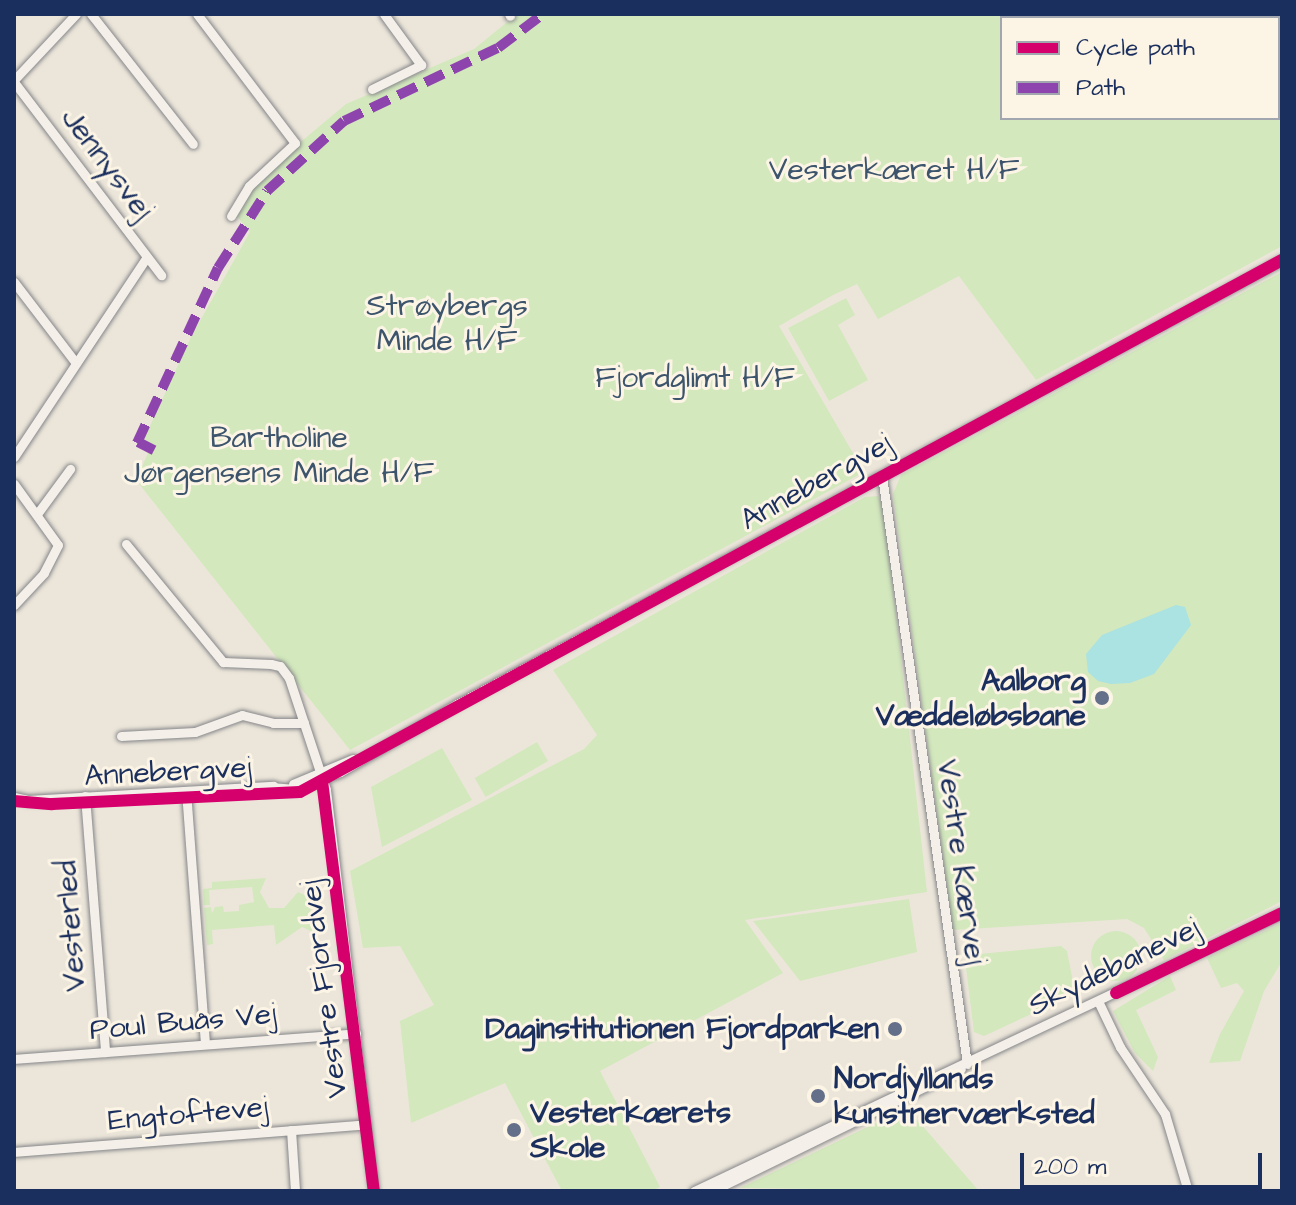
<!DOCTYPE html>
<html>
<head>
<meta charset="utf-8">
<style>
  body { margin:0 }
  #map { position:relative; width:1296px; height:1205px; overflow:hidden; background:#ece6da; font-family:"Architects Daughter",sans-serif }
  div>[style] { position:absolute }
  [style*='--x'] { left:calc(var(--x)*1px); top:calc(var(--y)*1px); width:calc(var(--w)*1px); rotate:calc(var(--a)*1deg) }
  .green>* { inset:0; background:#d3e8bd; transform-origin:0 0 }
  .round { border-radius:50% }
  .water>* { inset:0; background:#abe2e2 }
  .roads { filter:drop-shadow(0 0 2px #85868a) drop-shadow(0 0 2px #85868a) }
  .minor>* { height:9px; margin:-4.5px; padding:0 4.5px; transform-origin:4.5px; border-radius:4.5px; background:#f4f0e9 }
  .quiet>* { height:10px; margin-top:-5px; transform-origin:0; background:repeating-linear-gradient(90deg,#8e44ad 0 20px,transparent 0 30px) }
  .cycleway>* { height:12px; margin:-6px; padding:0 6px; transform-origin:6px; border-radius:6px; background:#d6006c }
  .dots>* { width:22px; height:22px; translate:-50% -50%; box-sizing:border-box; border:4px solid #fcf5e5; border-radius:50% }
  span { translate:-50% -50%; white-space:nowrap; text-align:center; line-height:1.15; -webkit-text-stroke:6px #fcf5e5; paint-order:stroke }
  .street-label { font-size:30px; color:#1b2f5e }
  .park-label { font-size:30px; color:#3c546c }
  .poi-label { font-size:30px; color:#1b2f5e; font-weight:700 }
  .right { translate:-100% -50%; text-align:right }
  .left { translate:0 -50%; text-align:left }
  .frame { position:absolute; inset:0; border:16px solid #1b2f5e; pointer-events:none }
  .legend { position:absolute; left:1000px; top:16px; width:280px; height:104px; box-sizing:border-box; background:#fcf5e5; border:2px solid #a2a6af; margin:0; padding:10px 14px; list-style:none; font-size:24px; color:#1b2f5e }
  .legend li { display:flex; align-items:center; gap:16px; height:40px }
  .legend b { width:40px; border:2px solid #a2a6af }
  .scale { position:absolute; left:1020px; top:1153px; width:242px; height:36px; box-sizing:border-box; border:4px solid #1b2f5e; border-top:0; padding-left:10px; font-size:24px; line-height:28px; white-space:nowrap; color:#1b2f5e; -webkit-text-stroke:6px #fcf5e5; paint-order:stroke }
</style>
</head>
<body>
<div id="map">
  <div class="green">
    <div style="clip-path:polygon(517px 14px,1165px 14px,1173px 18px,1002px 18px,1002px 118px,1278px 118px,1278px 75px,1282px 79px,1282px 246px,1036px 380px,959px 276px,878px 319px,857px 284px,833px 295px,779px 326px,864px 472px,350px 750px,136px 480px,152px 444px,144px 439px,191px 337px,250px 232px,235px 214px,272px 166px,346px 104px,474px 49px)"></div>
    <div style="clip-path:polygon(1282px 272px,1282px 901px,1164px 960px,1144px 928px,1127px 919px,953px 930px,893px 494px,901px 475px)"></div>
    <div style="clip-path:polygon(846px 298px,855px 315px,838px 325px,868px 380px,829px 401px,788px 328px)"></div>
    <div style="clip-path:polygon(878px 496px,884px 507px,927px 892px,745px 920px,783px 973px,600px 1071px,660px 1187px,652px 1191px,562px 1191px,505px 1083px,411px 1123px,400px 1021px,434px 1005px,400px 946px,363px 948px,350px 871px,584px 749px,597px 735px,553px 670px,865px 497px)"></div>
    <div style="left:537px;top:742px;width:22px;height:72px;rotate:60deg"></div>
    <div style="clip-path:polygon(442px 748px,472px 800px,382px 847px,371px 787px)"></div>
    <div style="clip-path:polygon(266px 878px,260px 892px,269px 908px,284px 908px,298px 892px,309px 897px,313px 932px,302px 927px,276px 945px,274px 925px,212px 930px,213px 944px,207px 945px,204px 908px,211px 907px,212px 913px,215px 907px,223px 906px,224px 912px,239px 911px,239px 905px,254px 902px,252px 887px,209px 890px,210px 905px,204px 905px,203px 889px,212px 888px,212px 882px)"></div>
    <div style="clip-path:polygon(909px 899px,917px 952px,800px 981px,753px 921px)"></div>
    <div style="clip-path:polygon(1282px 923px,1282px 961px,1264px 991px,1240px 1061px,1209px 1063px,1220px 1034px,1244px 991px,1237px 983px,1221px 988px,1207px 958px)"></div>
    <div class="round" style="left:1091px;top:931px;width:50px;height:50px"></div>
    <div style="clip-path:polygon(1061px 946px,1067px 951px,1074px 987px,1070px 996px,984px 1036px,974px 1032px,965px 960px,969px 955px)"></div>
    <div style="clip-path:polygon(1170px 976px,1176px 990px,1136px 1010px,1158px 1057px,1153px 1071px,1135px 1053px,1113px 1011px)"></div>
    <div style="clip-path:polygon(907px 1108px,979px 1191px,740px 1188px,855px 1133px)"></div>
  </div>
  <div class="water">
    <div style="clip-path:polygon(1176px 605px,1185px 607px,1191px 625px,1154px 674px,1130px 683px,1111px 684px,1098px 681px,1088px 672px,1086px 654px,1102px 635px)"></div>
  </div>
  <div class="roads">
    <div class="minor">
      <div style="--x:91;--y:14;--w:165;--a:51.9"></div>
      <div style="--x:197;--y:14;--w:162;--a:52.8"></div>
      <div style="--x:295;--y:143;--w:63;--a:136.9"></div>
      <div style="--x:249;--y:186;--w:35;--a:121"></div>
      <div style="--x:509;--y:14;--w:2;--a:63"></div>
      <div style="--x:1186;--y:14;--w:9;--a:27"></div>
      <div style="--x:1212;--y:18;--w:4;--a:-63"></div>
      <div style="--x:1278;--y:65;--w:5;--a:37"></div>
      <div style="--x:14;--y:80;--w:91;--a:-46.8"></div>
      <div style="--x:14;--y:82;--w:243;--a:52.7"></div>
      <div style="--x:372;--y:89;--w:55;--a:-26.1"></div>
      <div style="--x:421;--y:65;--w:63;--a:-126"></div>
      <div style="--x:14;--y:282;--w:102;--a:52.6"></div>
      <div style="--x:14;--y:457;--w:240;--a:-56.4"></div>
      <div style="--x:882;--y:476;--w:594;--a:81.77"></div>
      <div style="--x:14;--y:484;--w:75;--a:54.2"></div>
      <div style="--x:58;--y:545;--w:31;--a:117"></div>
      <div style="--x:44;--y:573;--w:44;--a:133.2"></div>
      <div style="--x:37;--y:514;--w:56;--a:-53.7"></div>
      <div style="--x:126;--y:544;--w:153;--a:50.6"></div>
      <div style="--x:223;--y:662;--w:48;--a:2.4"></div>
      <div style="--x:271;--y:664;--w:9;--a:13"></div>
      <div style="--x:280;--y:666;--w:15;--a:53"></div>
      <div style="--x:289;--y:678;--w:118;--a:71.7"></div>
      <div style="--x:326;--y:790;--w:404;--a:83.2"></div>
      <div style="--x:121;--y:736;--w:74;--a:-3.1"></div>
      <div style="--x:195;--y:732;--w:50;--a:-19.9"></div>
      <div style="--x:242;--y:715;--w:32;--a:14"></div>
      <div style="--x:273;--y:723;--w:31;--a:0"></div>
      <div style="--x:293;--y:784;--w:65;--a:-22.6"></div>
      <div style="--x:271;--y:787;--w:24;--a:5"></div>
      <div style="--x:295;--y:789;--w:48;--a:-20.7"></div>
      <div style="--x:340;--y:772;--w:135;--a:-30.2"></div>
      <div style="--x:457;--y:704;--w:937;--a:-28.29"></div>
      <div style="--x:186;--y:791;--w:253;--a:85.7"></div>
      <div style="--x:85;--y:796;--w:257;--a:85.5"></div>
      <div style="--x:14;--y:797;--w:14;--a:12"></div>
      <div style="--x:28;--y:800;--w:246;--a:-3.3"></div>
      <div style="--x:1098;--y:1001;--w:51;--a:64.4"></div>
      <div style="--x:1120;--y:1047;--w:81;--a:56.1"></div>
      <div style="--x:1165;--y:1114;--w:80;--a:73.4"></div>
      <div style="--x:14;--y:1059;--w:343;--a:-4.3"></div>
      <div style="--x:291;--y:1130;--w:61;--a:86.2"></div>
      <div style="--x:14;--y:1152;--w:353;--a:-4.5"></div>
      <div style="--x:694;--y:1191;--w:650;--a:-25.3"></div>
      <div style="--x:712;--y:1191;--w:277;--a:-26.1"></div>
    </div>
  </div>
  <div class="quiet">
    <div style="--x:138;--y:442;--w:18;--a:27"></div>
    <div style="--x:137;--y:443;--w:193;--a:-65.2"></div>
    <div style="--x:218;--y:268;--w:91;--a:-57.5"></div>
    <div style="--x:267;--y:191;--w:104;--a:-42.3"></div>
    <div style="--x:344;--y:121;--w:170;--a:-25.4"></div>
    <div style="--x:498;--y:48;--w:56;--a:-37.1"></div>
  </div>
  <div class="cycleway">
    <div style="--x:322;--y:781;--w:413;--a:82.8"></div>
    <div style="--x:14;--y:801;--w:38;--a:5"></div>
    <div style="--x:52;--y:804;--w:248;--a:-2.8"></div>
    <div style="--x:300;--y:792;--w:1117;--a:-28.45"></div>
    <div style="--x:1116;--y:993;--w:184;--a:-25.7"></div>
  </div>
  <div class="dots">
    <div style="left:1102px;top:698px;background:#646f89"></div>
    <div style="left:895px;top:1029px;background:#646f89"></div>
    <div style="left:818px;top:1096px;background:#646f89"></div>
    <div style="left:514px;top:1130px;background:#646f89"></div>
  </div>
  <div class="street-label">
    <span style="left:107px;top:164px;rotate:53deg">Jennysvej</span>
    <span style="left:816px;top:482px;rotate:-29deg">Annebergvej</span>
    <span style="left:168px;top:772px;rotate:-3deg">Annebergvej</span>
    <span style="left:961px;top:862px;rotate:82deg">Vestre Kærvej</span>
    <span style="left:71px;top:926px;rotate:-94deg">Vesterled</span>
    <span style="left:1114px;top:967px;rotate:-26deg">Skydebanevej</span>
    <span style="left:324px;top:989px;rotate:-97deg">Vestre Fjordvej</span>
    <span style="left:183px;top:1022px;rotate:-5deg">Poul Buås Vej</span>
    <span style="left:188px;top:1114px;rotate:-5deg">Engtoftevej</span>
  </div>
  <div class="park-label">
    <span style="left:894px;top:170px">Vesterkæret H/F</span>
    <span style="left:447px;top:323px">Strøybergs<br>Minde H/F</span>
    <span style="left:695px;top:378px">Fjordglimt H/F</span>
    <span style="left:279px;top:455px">Bartholine<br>Jørgensens Minde H/F</span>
  </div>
  <div class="poi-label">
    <span class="right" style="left:1086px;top:698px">Aalborg<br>Væddeløbsbane</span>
    <span class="right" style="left:879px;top:1029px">Daginstitutionen Fjordparken</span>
    <span class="left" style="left:834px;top:1096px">Nordjyllands<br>kunstnerværksted</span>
    <span class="left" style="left:530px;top:1130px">Vesterkærets<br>Skole</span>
  </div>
  <div class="frame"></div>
  <ul class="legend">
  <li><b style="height:10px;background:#d6006c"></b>Cycle path</li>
  <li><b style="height:10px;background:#8e44ad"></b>Path</li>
  </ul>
  <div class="scale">200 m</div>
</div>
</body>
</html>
